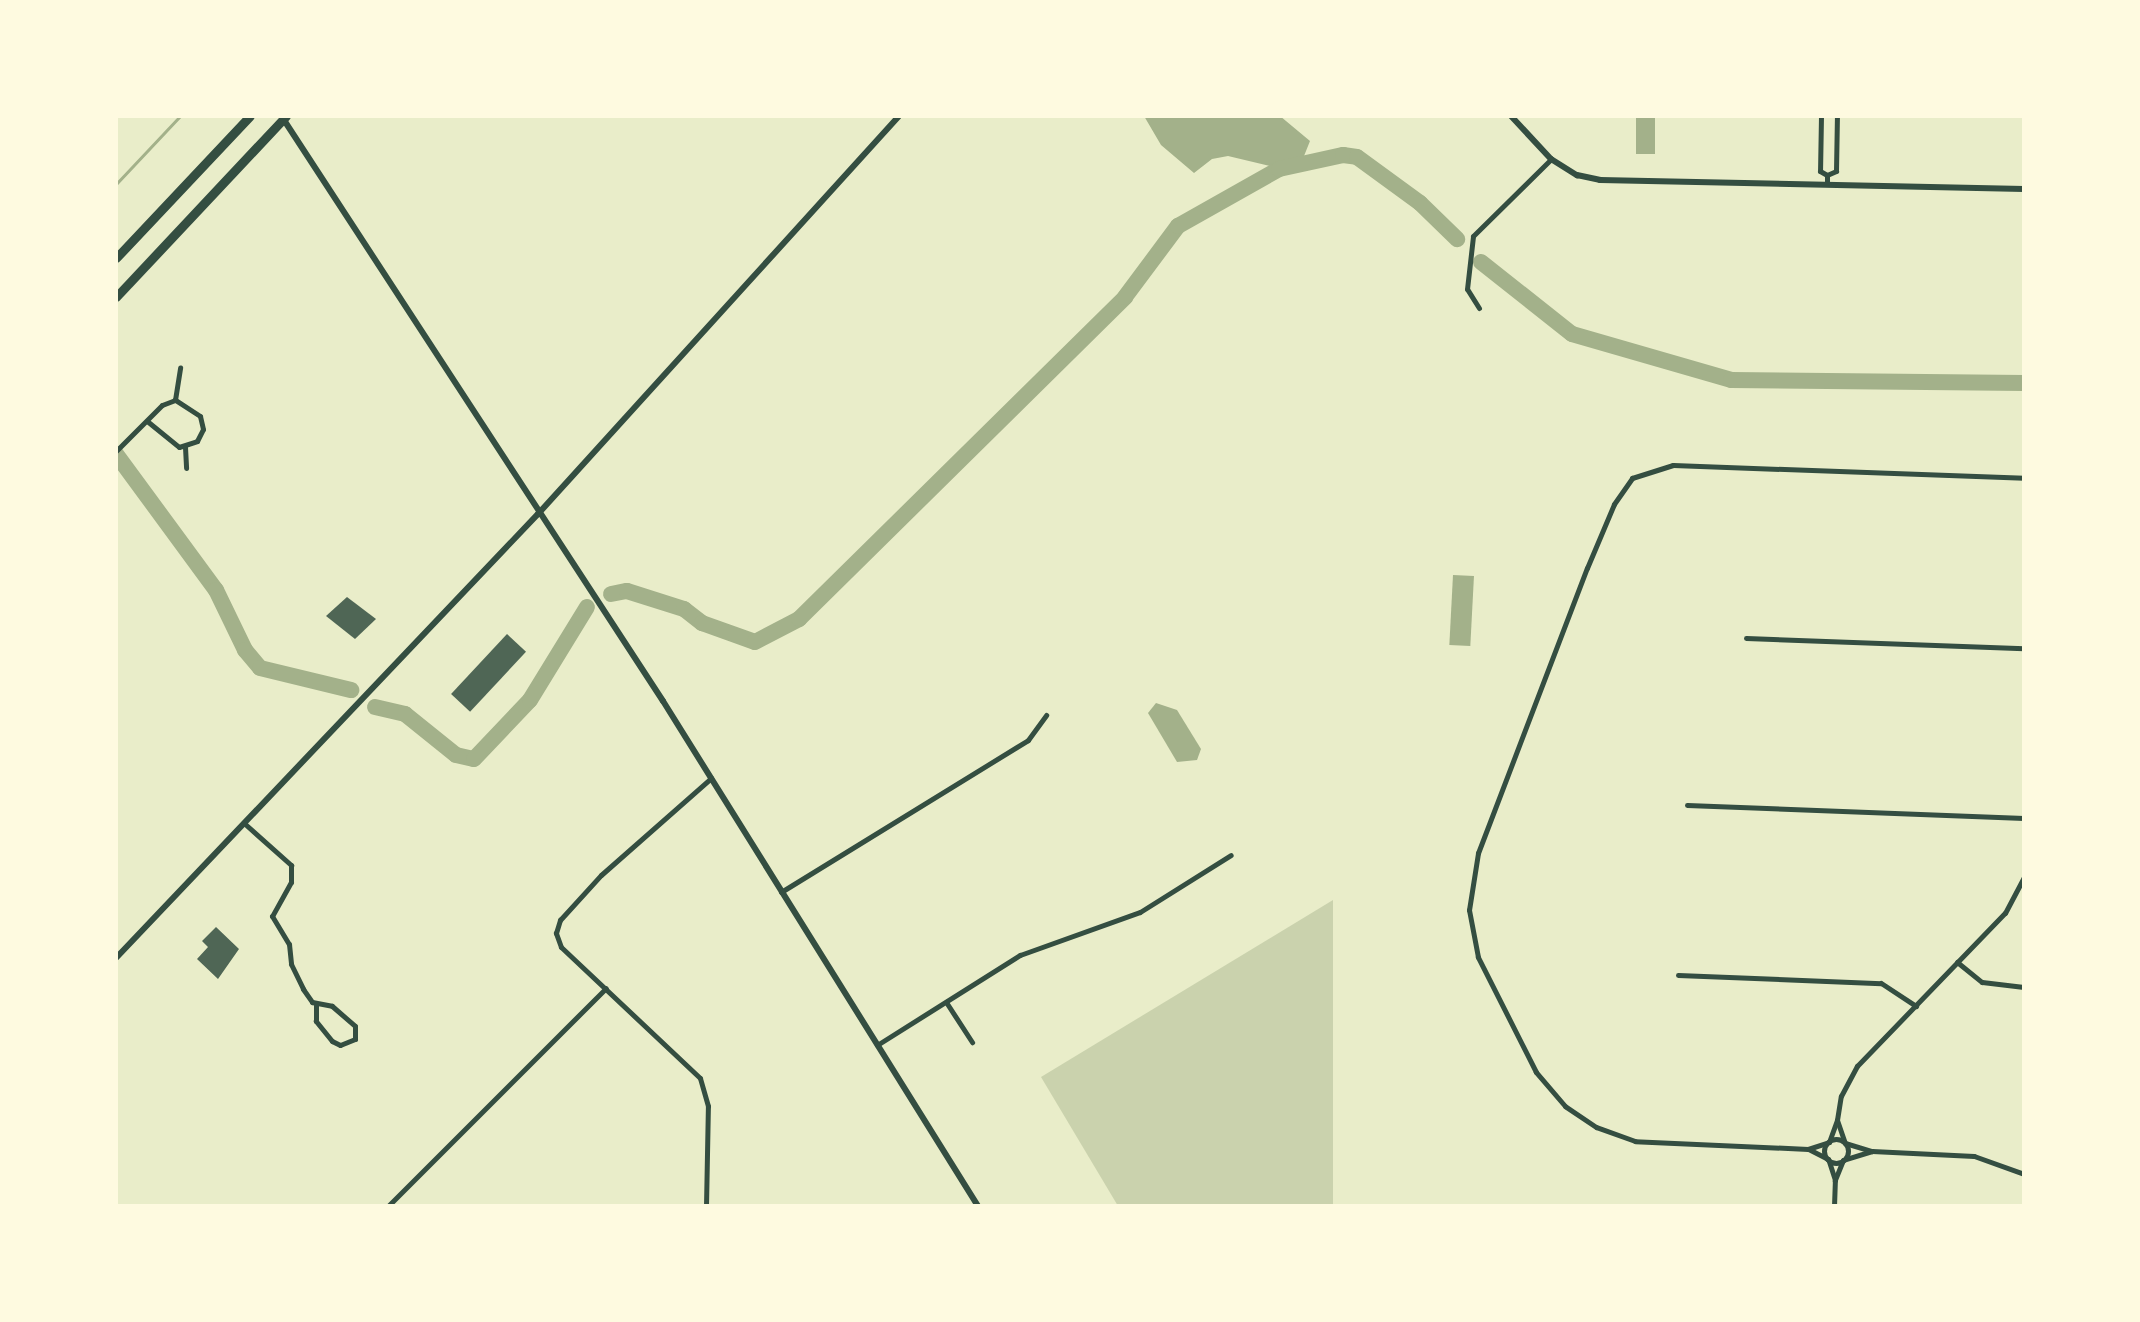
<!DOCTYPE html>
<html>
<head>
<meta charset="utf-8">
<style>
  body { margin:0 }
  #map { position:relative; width:2140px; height:1322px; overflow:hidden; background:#e9edc9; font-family:"Zilla Slab",serif }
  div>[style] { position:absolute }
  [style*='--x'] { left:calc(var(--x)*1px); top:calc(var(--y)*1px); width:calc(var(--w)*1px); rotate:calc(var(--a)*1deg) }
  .green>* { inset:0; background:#cad2ad }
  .water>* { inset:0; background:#a3b18a; transform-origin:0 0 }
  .stream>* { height:3px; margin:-1.5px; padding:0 1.5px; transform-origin:1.5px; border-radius:1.5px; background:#a3b18a }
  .river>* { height:16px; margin:-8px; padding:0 8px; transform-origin:8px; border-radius:8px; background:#a3b18a }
  .building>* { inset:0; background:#4f6655; transform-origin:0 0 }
  .minor>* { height:5px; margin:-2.5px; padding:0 2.5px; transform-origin:2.5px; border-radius:2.5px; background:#344e41 }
  .minor>.ring { margin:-2.5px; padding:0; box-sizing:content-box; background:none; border:5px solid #344e41; border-radius:50% }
  .tertiary>* { height:6px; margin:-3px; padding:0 3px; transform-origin:3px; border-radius:3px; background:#344e41 }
  .motorway>* { height:9px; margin:-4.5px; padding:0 4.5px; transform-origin:4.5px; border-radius:4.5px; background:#344e41 }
  span { translate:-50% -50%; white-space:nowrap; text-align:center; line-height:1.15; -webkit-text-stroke:6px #fefae0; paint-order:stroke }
  .frame { position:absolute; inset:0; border:118px solid #fefae0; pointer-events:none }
</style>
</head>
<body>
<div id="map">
  <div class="green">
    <div style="clip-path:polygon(1333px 900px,1333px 1206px,1118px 1206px,1041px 1077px)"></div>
  </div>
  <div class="water">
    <div style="clip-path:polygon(1144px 116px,1280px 116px,1310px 141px,1302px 161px,1274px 167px,1228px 156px,1212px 159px,1194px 173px,1161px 145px)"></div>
    <div style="left:1636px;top:116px;width:19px;height:38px"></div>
    <div style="left:1453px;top:575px;width:21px;height:70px;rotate:3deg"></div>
    <div style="clip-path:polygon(1156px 703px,1177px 710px,1201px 749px,1197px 760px,1177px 762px,1148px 713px)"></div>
  </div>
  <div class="stream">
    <div style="--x:116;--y:184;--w:93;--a:-46.7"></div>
  </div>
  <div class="river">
    <div style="--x:1481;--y:262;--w:116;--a:38.4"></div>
    <div style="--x:1572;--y:334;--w:166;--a:16.1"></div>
    <div style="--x:1731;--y:380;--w:293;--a:0.6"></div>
    <div style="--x:116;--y:454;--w:169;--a:53.7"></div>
    <div style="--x:216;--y:590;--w:67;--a:64.2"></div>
    <div style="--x:245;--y:650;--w:23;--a:50"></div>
    <div style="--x:260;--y:668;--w:94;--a:13.6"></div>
    <div style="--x:611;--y:594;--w:16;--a:-11"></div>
    <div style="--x:627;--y:591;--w:60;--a:17.5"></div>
    <div style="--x:684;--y:609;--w:23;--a:38"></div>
    <div style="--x:702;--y:623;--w:56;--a:19.7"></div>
    <div style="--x:755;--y:642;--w:50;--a:-27.6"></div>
    <div style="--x:799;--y:619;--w:458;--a:-44.6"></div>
    <div style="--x:1125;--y:297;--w:89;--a:-53.3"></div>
    <div style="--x:1178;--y:226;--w:116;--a:-29.4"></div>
    <div style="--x:1279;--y:169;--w:66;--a:-12.3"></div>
    <div style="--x:1343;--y:155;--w:14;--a:8"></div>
    <div style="--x:1357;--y:157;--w:78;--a:36.1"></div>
    <div style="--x:1420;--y:203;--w:52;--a:44.2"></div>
    <div style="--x:375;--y:707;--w:31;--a:13"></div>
    <div style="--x:405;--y:714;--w:65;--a:38.8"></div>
    <div style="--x:456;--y:755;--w:18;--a:13"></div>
    <div style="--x:474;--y:759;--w:81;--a:-46.5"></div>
    <div style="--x:530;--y:700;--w:109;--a:-58.5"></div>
  </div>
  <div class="building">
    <div style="clip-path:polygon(347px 597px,376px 619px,355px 639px,326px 616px)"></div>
    <div style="left:507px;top:634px;width:26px;height:82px;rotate:43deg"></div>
    <div style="clip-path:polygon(216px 927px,239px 949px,218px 979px,197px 959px,208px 947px,202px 941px)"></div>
  </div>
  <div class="minor">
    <div style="--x:1821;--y:116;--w:55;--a:91"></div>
    <div style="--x:1820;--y:171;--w:8;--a:30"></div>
    <div style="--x:1827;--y:175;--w:9;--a:90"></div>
    <div style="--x:1827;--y:175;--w:10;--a:-24"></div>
    <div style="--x:1836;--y:171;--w:55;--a:-89"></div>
    <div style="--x:1479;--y:308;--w:22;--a:-122"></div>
    <div style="--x:1467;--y:289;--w:53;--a:-83.5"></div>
    <div style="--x:1473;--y:236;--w:110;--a:-44.6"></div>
    <div style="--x:175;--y:400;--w:33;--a:-81"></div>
    <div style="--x:147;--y:421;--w:41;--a:39.1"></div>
    <div style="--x:179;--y:447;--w:19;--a:-18"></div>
    <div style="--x:197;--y:441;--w:13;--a:-63"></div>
    <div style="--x:203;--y:429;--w:13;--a:-103"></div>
    <div style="--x:200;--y:416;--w:30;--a:-147"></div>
    <div style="--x:185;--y:447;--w:21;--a:87"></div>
    <div style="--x:116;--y:451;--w:65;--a:-45"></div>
    <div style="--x:162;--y:405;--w:14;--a:-21"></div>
    <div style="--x:1746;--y:638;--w:278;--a:2.1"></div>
    <div style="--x:1687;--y:805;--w:337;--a:2.2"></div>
    <div style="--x:245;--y:824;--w:62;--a:41.7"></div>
    <div style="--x:291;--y:865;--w:17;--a:90"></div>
    <div style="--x:291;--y:882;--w:39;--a:119"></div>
    <div style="--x:272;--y:916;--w:33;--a:59"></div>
    <div style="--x:289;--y:944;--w:20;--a:84"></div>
    <div style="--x:291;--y:964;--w:28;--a:64"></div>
    <div style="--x:303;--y:989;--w:16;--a:55"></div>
    <div style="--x:312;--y:1002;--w:20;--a:11"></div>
    <div style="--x:332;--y:1006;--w:30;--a:41"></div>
    <div style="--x:355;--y:1026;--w:13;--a:90"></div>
    <div style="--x:355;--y:1039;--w:16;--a:158"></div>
    <div style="--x:340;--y:1045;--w:9;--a:-153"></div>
    <div style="--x:332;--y:1041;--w:26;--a:-129"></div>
    <div style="--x:316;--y:1021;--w:16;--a:-90"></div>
    <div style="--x:781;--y:892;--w:290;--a:-31.6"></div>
    <div style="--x:1028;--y:740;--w:31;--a:-54"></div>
    <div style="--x:1957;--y:962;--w:32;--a:39"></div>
    <div style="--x:1982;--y:982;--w:42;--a:6.8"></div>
    <div style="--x:1678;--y:975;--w:203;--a:2.3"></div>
    <div style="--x:1881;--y:983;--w:42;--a:33.3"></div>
    <div style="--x:946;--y:1002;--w:48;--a:57"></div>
    <div style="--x:877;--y:1045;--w:169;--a:-32.2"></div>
    <div style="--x:1020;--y:955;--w:127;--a:-19.7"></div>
    <div style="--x:1140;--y:912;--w:107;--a:-32.1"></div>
    <div style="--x:1837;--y:1120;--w:24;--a:-81"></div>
    <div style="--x:1841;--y:1096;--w:34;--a:-62"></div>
    <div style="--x:1857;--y:1066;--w:213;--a:-46"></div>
    <div style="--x:2005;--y:913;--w:41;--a:-62.2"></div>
    <div style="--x:1837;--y:1120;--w:24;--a:71"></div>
    <div style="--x:1845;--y:1143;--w:28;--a:17"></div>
    <div style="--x:1872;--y:1151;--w:30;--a:163"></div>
    <div style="--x:1843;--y:1160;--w:22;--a:112"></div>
    <div style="--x:1835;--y:1180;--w:22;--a:-108"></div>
    <div style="--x:1828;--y:1159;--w:22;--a:-153"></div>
    <div style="--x:1808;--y:1149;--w:22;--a:-18"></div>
    <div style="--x:1829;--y:1142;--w:23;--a:-70"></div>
    <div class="ring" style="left:1824px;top:1139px;width:19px;height:19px"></div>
    <div style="--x:1808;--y:1149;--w:173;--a:-177.4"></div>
    <div style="--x:1635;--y:1141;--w:41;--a:-160.3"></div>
    <div style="--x:1596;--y:1127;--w:37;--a:-146"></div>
    <div style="--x:1565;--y:1106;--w:45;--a:-130.5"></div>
    <div style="--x:1536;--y:1072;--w:129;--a:-116.8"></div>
    <div style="--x:1478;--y:957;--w:48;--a:-100.8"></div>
    <div style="--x:1469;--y:910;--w:58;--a:-81"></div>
    <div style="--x:1478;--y:853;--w:305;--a:-69.1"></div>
    <div style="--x:1587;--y:568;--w:69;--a:-67.1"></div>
    <div style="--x:1614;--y:504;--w:32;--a:-55"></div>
    <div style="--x:1632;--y:478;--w:43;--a:-17.6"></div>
    <div style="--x:1673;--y:465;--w:351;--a:2.1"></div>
    <div style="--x:1872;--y:1151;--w:102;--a:2.8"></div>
    <div style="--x:1974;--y:1156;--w:53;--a:19.8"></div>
    <div style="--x:388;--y:1206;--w:308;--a:-45"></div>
    <div style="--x:706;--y:1206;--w:100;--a:-88.9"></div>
    <div style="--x:708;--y:1106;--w:29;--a:-106"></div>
    <div style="--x:700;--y:1078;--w:191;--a:-136.7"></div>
    <div style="--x:561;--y:947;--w:15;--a:-110"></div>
    <div style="--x:556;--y:933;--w:14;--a:-73"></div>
    <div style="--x:560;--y:920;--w:61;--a:-47.7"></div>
    <div style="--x:601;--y:875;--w:147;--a:-41.4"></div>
    <div style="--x:1834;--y:1206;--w:26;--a:-88"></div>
  </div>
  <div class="tertiary">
    <div style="--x:1511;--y:116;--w:59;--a:47.1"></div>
    <div style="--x:1551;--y:159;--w:31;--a:32"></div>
    <div style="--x:1577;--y:175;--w:24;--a:12"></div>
    <div style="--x:1600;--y:180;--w:424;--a:1.2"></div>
    <div style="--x:282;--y:117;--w:697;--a:56.88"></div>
    <div style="--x:663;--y:701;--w:595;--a:58.05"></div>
    <div style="--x:116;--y:958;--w:613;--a:-46.46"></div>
    <div style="--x:538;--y:514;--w:537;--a:-47.79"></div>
  </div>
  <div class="motorway">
    <div style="--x:116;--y:258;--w:195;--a:-46.7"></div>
    <div style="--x:116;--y:297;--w:248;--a:-46.8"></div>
  </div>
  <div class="frame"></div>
</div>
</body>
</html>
